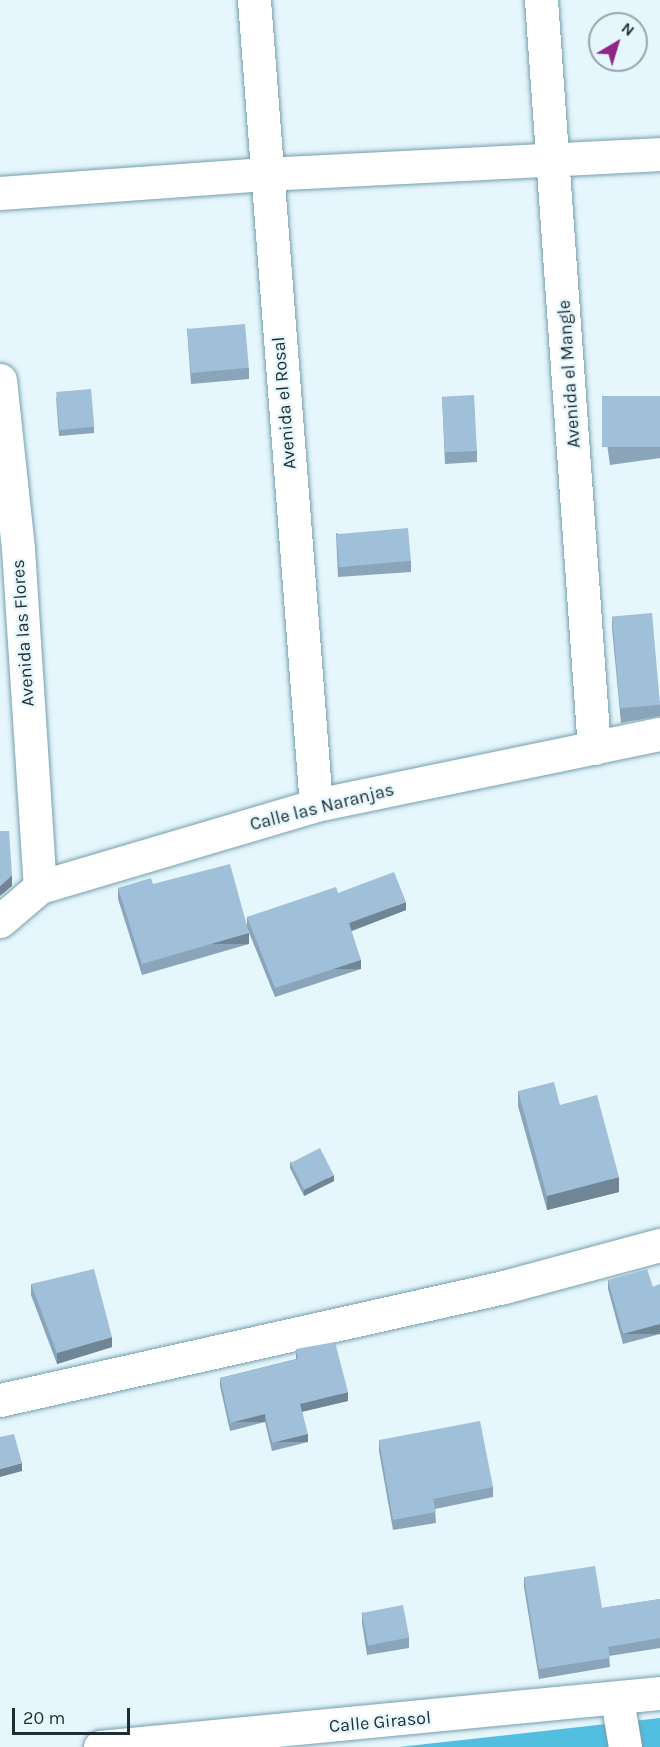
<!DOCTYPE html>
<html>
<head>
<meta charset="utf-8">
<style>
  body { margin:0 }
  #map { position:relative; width:660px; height:1747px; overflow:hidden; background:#e5f6fc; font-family:Karla,sans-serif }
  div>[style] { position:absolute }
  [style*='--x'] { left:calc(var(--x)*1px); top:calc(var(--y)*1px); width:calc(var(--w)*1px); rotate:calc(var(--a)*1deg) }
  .forest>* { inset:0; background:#53bfe0 }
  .roads { filter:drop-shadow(0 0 2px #759fad) drop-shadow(0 0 2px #759fad) }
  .minor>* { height:33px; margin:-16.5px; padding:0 16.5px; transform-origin:16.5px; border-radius:16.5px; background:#fff }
  .wall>* { inset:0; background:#8aa4ba }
  .shaded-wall>* { inset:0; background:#708697; transform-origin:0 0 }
  .building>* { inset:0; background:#a0bfd8; transform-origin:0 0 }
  span { translate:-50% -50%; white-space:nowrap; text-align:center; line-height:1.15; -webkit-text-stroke:4.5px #e5f6fc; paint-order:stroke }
  .street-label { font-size:18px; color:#1c2d33 }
  .north { position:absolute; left:588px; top:12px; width:60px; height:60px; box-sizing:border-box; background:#e5f6fc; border:2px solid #95a6ac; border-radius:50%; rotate:38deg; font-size:16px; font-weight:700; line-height:24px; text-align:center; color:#1c2d33 }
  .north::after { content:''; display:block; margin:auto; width:21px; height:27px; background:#90268a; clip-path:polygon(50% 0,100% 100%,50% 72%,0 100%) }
  .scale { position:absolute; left:12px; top:1708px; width:118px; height:27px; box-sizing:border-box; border:3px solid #1c2d33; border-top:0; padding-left:8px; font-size:18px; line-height:21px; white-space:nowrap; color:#1c2d33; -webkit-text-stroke:4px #e5f6fc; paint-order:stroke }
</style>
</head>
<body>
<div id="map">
  <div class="forest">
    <div style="clip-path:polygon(660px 1718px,660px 1747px,399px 1747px)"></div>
  </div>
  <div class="roads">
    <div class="minor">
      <div style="--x:254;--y:0;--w:807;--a:85.6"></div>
      <div style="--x:541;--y:0;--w:750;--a:85.95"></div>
      <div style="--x:0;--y:193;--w:267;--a:-4.1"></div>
      <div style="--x:266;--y:174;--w:395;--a:-2.9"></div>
      <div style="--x:0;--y:380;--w:170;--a:83.9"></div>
      <div style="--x:18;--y:549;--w:339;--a:86.3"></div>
      <div style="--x:0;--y:921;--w:52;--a:-40.4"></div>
      <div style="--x:40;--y:887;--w:288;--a:-16.5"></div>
      <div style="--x:316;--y:805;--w:351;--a:-11.7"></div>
      <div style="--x:0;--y:1400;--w:517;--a:-12.64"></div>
      <div style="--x:504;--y:1287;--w:162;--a:-15.1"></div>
      <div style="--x:617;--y:1699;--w:49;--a:80.5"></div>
      <div style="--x:100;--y:1747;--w:563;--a:-5.51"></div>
    </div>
  </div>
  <div class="wall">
    <div style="clip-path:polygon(187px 328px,249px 368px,249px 379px,191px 384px)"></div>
    <div style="clip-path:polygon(442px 396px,477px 451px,477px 462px,445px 464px)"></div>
    <div style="clip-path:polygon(660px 396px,660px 458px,610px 465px,603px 415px,603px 404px)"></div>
    <div style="clip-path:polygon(56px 397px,94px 427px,94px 433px,59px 436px)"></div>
    <div style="clip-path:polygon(336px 533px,411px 561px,411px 572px,338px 577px)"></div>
    <div style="clip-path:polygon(612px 617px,660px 702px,660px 716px,621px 723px,612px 628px)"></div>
    <div style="clip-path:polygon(153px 884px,247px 924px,247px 917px,338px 893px,406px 910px,351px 931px,361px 969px,275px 997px,248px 930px,249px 944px,142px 975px,118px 899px,118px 888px)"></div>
    <div style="clip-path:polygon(518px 1091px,560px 1105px,619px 1192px,547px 1210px,518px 1106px)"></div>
    <div style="clip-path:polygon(290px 1162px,334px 1181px,304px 1196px,290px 1168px)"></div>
    <div style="clip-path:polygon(608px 1280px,653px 1287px,660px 1284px,660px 1334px,623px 1344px,608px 1289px)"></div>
    <div style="clip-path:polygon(31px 1284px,112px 1347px,57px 1364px,31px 1295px)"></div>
    <div style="clip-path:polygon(296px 1349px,348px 1401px,302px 1412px,308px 1442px,272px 1451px,265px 1422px,230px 1431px,220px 1386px,220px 1378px,296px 1359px)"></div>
    <div style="clip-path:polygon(379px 1440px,493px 1487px,493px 1497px,435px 1509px,436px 1523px,393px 1530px,379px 1451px)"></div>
    <div style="clip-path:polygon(524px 1577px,602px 1608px,660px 1599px,660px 1648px,609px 1656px,610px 1667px,539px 1679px,524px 1587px)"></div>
    <div style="clip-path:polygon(362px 1612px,409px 1637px,409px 1648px,367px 1655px,362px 1623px)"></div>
  </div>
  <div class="shaded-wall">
    <div style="clip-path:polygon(12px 875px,12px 886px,0 896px,0 886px)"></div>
    <div style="clip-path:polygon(406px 902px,406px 910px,349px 932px,349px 923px)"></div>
    <div style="left:249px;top:933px;width:11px;height:111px;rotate:90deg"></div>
    <div style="left:361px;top:960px;width:9px;height:90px;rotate:90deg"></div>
    <div style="clip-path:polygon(334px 1175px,334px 1181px,304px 1196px,304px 1190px)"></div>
    <div style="clip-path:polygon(619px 1177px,619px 1192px,547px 1210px,547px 1196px)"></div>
    <div style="left:660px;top:1324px;width:10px;height:38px;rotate:90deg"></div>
    <div style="clip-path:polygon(112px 1337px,112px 1347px,57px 1364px,57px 1353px)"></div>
    <div style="clip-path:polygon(348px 1392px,348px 1401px,300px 1412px,300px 1404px)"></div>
    <div style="left:265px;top:1414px;width:8px;height:36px;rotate:90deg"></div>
    <div style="left:308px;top:1434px;width:8px;height:37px;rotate:90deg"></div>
    <div style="clip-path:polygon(22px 1463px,22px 1471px,0 1477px,0 1469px)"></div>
  </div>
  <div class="building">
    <div style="left:245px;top:324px;width:44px;height:58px;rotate:85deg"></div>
    <div style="left:91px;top:389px;width:38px;height:35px;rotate:85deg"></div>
    <div style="left:474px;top:395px;width:56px;height:32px;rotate:87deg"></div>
    <div style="left:660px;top:396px;width:51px;height:58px;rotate:90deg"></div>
    <div style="left:408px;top:528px;width:33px;height:72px;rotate:85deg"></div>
    <div style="left:652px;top:613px;width:92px;height:40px;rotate:85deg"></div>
    <div style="clip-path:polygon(0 831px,9px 831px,12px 875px,0 886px)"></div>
    <div style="clip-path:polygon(230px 864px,249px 933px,142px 964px,118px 888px,151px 878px,153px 884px)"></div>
    <div style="clip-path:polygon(394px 872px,406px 902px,349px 923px,361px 960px,275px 988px,247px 917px,336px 887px,338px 893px)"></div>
    <div style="clip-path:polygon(554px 1082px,560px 1105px,597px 1095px,619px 1177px,547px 1196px,518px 1091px)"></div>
    <div style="left:320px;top:1148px;width:30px;height:33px;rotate:63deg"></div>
    <div style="clip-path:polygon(94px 1269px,112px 1337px,57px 1353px,31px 1284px)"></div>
    <div style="clip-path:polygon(647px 1269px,653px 1287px,660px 1284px,660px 1324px,623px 1334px,608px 1280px)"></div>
    <div style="clip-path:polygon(335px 1342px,348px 1392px,300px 1404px,308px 1434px,272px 1443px,265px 1414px,230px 1423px,220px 1378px,298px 1359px,296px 1349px)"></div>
    <div style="clip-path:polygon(480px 1421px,493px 1487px,433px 1499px,436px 1512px,393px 1520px,379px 1440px)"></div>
    <div style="clip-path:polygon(14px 1434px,22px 1463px,0 1469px,0 1437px)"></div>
    <div style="clip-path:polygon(595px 1566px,602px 1608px,660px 1599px,660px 1638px,608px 1647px,610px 1658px,539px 1669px,524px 1577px)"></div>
    <div style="left:403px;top:1605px;width:33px;height:42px;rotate:79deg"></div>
  </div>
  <div class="street-label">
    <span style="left:569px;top:374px;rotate:-94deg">Avenida el Mangle</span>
    <span style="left:284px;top:403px;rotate:-95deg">Avenida el Rosal</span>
    <span style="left:23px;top:633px;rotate:-94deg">Avenida las Flores</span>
    <span style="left:322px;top:807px;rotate:-14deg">Calle las Naranjas</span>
    <span style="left:380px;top:1722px;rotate:-5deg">Calle Girasol</span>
  </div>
  <div class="north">N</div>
  <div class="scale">20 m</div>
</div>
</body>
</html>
